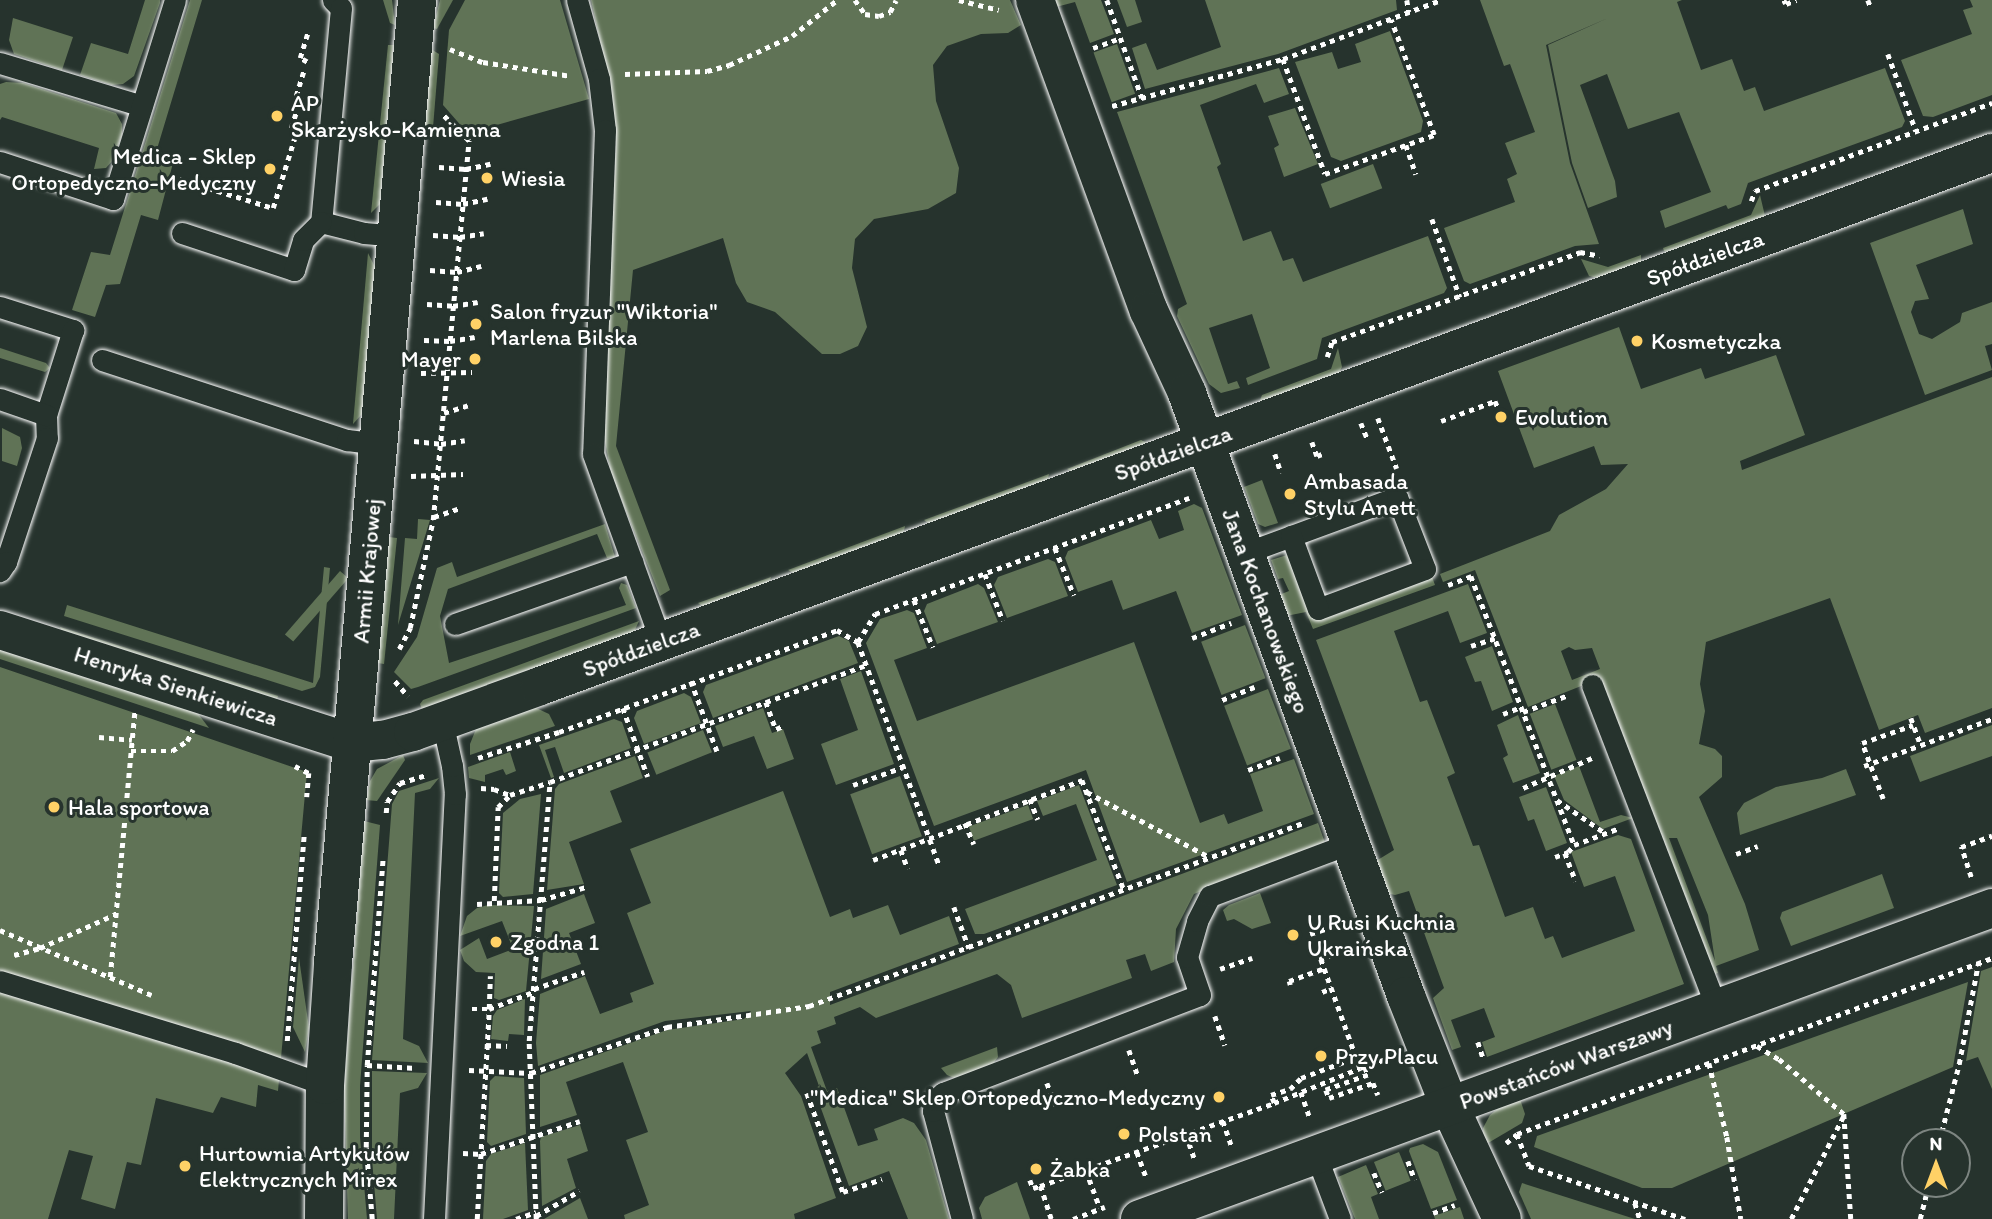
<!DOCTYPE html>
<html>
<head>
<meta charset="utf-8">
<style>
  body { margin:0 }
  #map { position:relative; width:1992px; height:1219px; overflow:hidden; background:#26332d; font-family:Itim,sans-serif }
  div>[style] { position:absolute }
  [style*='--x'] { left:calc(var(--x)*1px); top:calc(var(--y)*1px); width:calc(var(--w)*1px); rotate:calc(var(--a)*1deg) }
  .green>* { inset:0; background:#607356; transform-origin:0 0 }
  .path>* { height:4.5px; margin-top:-2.25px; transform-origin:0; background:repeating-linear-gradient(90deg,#fff 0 5px,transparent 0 10px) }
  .roads { filter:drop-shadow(0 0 2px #fff) drop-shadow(0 0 2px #fff) }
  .service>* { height:21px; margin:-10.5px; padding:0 10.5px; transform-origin:10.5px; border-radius:10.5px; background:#26332d }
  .minor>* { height:38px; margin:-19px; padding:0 19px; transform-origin:19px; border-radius:19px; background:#26332d }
  .tertiary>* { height:38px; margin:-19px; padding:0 19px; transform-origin:19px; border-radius:19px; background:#26332d }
  .dots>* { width:19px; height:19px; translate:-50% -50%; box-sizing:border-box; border:4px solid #26332d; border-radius:50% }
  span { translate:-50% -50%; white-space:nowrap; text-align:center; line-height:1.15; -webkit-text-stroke:6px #26332d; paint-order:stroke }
  .poi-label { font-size:23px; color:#fff }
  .left { translate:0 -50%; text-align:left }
  .right { translate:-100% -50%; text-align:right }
  .street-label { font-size:23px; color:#fff }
  .north { position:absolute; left:1901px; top:1128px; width:70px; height:70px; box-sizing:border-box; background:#26332d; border:2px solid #7d8581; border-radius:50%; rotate:0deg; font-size:19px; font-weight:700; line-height:28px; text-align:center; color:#fff }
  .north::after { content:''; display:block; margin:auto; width:24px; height:32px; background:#ffd166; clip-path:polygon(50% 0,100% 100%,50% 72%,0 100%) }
</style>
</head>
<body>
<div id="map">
  <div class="green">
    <div style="clip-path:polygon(145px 0,160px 0,160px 3px,134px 76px,123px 84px,112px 85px,80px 75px,91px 43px,128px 54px)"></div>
    <div style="clip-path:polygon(190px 0,202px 0,157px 149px,173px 163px,158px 220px,141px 215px,120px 284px,106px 285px,95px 317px,72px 310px,91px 252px,110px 255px)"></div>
    <div style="clip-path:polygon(383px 0,392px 0,395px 25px,390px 23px)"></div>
    <div style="clip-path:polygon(440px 0,453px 0,437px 29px,433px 28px)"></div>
    <div style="clip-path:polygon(465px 0,560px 0,589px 99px,479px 130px,464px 129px,443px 105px,449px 30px)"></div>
    <div style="clip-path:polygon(591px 0,1010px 0,1021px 25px,1008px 33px,981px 34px,947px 46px,933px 65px,936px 101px,959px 168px,956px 193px,928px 209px,874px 219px,855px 239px,852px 268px,867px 327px,858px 346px,840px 354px,822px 354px,775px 312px,747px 302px,736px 283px,723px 238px,633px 270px,616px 446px,670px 590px,660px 596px,611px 473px,602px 426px,616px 144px,609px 81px)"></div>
    <div style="clip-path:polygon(1048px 0,1101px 0,1114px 34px,1090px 43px,1075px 2px,1056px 7px)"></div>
    <div style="clip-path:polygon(1117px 0,1135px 0,1142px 22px,1127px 27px)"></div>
    <div style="clip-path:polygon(1205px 0,1396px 0,1397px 10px,1278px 54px,1145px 89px,1132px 48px,1146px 43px,1157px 70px,1221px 47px)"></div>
    <div style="clip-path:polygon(1480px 0,1652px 0,1703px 141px,1652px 0,1682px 0,1677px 2px,1701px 70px,1732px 59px,1744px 91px,1755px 87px,1764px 111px,1885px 68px,1905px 121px,1902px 127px,1748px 183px,1741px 204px,1728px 209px,1726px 205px,1665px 228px,1660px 211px,1711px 192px,1679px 112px,1628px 129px,1607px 74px,1580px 85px,1615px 181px,1617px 197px,1588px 208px,1572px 163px,1548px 45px,1608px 18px,1546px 45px,1570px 163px,1599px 244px,1575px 246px,1470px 284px,1464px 281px,1444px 228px,1515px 202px,1507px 179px,1517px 174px,1505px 143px,1535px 132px,1510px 64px,1504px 66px)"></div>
    <div style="clip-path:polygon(1970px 0,1992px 0,1992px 95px,1933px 117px,1923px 116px,1901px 60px,1972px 34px,1963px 10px,1973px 7px)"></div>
    <div style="clip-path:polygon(13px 18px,73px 37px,62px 70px,14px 54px,9px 40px)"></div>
    <div style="clip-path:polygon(1390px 31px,1423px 121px,1421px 132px,1341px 161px,1331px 157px,1295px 62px,1332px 52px,1338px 69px,1361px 62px,1355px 44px)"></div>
    <div style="left:1117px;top:44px;width:53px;height:25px;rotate:70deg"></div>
    <div style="clip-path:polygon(388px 45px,394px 45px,380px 204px,371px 213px)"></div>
    <div style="clip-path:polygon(431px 49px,439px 54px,432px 140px,424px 131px)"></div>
    <div style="clip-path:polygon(1279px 68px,1289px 94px,1264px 103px,1256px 84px,1200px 105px,1221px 164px,1217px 167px,1243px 241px,1271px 231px,1283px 261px,1293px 258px,1303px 282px,1428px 236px,1447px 288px,1444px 293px,1322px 338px,1317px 359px,1248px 385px,1246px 378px,1270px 368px,1252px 314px,1209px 328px,1228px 384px,1237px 381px,1240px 388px,1221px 393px,1209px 384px,1177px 316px,1178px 309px,1187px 304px,1117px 112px)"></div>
    <div style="clip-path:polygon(6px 82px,23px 83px,116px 113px,122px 124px,122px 135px,113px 160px,106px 168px,94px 169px,99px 148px,2px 117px,0 120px,0 84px)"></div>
    <div style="clip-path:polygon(1295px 108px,1318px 164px,1284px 177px,1274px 148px,1279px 145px,1268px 116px)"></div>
    <div style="left:1373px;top:164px;width:26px;height:56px;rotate:69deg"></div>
    <div style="clip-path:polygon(1760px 195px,1765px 216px,1667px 252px,1664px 251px,1663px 248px,1751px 215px)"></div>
    <div style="clip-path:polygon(1963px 209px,1973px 244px,1916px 265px,1929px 299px,1915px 301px,1911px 312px,1919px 334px,1932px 339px,1960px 322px,1962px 313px,1992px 302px,1992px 344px,1985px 346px,1992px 370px,1925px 395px,1870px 243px)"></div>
    <div style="clip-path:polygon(368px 253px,375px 267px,363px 413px,353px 424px)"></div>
    <div style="clip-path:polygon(1641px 255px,1641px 262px,1602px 279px,1589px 276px,1581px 259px,1608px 267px)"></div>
    <div style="clip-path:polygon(evenodd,1619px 327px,1641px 389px,1701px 368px,1705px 379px,1776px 355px,1805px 435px,1740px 461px,1742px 470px,1992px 377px,1992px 708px,1925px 733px,1918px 715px,1879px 730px,1830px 598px,1706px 642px,1700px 684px,1705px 711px,1699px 744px,1715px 749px,1722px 756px,1722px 777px,1699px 797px,1745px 904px,1759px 950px,1716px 966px,1718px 973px,1714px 974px,1599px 679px,1528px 707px,1475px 570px,1443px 582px,1440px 574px,1550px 531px,1559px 515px,1606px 489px,1628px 464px,1601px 465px,1594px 446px,1534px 468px,1498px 371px,1619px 327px,1569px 647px,1575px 650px,1592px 648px,1600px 669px,1572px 680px,1561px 651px,1569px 647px,1619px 327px,1669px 838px,1677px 838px,1708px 915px,1715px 961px,1669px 838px)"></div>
    <div style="clip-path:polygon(0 348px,46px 363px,50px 368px,45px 372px,0 358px)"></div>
    <div style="clip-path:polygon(1338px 348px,1342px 367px,1338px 374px,1259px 403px,1262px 395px,1331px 369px)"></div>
    <div style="clip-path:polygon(2px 428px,20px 437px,22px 448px,17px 466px,2px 461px)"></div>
    <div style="clip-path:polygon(1141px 440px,1147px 443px,1075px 473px,1067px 469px)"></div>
    <div style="clip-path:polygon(1049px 474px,1047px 483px,932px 526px,924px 520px)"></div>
    <div style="clip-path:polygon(1262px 480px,1278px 523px,1265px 527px,1258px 524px,1244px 487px)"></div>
    <div style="clip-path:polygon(1194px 504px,1202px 508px,1242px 615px,1192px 633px,1176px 591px,1123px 610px,1112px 580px,1078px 592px,1065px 558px,1068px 551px,1151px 520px,1159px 539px,1184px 530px,1178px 511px)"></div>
    <div style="clip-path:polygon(418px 519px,430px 520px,398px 625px,405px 538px,417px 539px)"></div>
    <div style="clip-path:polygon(605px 524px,615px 557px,607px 558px,597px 534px,448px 589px,440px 616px,449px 663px,626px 605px,619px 588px,621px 583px,627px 585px,636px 608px,418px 687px,411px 689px,394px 672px,417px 637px,437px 568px,452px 562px,457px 577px)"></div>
    <div style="clip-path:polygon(905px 526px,903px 536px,797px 575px,788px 570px)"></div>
    <div style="clip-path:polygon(389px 537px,397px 538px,384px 664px,378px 663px)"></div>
    <div style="clip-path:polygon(1287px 555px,1314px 617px,1431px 574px,1435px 585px,1313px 629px,1306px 612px,1286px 616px,1274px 597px,1289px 591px,1283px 578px,1278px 579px,1271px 560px)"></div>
    <div style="clip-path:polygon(1048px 559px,1055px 562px,1068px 596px,1007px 618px,994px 585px,998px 577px)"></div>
    <div style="clip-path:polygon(324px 567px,330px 568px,320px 677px,315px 687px,302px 691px,64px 616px,67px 605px,313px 683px)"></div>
    <div style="left:340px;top:571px;width:11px;height:84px;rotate:41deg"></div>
    <div style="clip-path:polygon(771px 577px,768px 586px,706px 609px,698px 603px)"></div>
    <div style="clip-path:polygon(978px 584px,984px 588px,998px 622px,937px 644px,924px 611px,927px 604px)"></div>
    <div style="clip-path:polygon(1468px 584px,1487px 633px,1460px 643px,1448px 611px,1394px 631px,1420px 702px,1427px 700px,1455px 773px,1447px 777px,1473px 846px,1479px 845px,1505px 917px,1533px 907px,1545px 939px,1553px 936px,1562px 958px,1635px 931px,1615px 876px,1584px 887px,1571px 852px,1618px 835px,1631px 839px,1684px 984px,1487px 1057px,1482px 1042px,1495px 1037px,1484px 1008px,1451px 1020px,1461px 1047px,1452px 1050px,1433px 998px,1444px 988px,1409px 891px,1395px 895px,1386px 893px,1376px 861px,1394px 850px,1316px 640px)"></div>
    <div style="clip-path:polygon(907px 610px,914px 613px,927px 648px,894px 660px,917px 721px,1134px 642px,1200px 823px,1224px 814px,1228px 824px,1263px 811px,1250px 774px,1294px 759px,1314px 814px,1127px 882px,1086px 770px,934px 826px,866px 643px,880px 619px)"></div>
    <div style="clip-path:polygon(639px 621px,634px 632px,423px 712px,420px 704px,423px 700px)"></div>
    <div style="left:1245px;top:625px;width:57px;height:47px;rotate:69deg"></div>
    <div style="clip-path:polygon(60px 627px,278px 696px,276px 702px,62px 632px)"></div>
    <div style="clip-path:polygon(839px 636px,849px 641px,858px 663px,713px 718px,703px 692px,706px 685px)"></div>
    <div style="clip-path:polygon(1492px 646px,1513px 702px,1492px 711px,1481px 681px,1475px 682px,1465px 657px)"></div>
    <div style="clip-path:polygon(0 647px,196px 711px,209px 728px,0 659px)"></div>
    <div style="clip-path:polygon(0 667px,307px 772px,278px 1091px,258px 1085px,256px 1107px,221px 1097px,213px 1113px,156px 1098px,141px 1165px,127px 1162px,115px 1209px,81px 1199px,93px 1156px,69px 1150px,48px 1219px,0 1219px)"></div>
    <div style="clip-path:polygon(861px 671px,894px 764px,836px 785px,821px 744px,858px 730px,840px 679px)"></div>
    <div style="left:1268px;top:689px;width:64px;height:47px;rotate:69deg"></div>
    <div style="clip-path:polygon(684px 693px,691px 697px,701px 723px,644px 744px,634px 718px,637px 711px)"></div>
    <div style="left:1555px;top:704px;width:60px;height:27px;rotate:69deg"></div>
    <div style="clip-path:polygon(534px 707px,549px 714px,555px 726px,470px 755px,470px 744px,476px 729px)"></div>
    <div style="clip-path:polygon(763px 708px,772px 733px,783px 729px,794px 759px,767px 769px,754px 736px,723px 747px,715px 726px)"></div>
    <div style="clip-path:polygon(1518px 715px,1540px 773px,1513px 783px,1503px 758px,1508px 755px,1497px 725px)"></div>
    <div style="clip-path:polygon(614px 719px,622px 722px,631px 748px,564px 773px,555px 747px,545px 750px,554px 777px,551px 778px,539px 745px)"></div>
    <div style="clip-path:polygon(1992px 725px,1992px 756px,1920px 782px,1910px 756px)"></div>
    <div style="left:703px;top:730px;width:24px;height:60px;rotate:68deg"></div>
    <div style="clip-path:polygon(510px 752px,516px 771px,506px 775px,503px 769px,485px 775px,485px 782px,469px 778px,468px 767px)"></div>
    <div style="clip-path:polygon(403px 755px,405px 760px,377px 801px,366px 800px,370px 781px,377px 769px)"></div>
    <div style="clip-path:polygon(635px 756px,643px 778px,610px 791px,622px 822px,569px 842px,584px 884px,547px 890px,555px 789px,559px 784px)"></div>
    <div style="clip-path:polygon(1579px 766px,1600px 822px,1621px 815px,1633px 818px,1603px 829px,1564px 800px,1554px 776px)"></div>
    <div style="clip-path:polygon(1846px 769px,1856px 795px,1740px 835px,1737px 813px,1744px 803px,1776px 787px,1822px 778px)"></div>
    <div style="left:900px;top:776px;width:64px;height:53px;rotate:70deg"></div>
    <div style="clip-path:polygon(439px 778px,430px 789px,415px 793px,403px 1039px,419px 1046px,428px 1063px,372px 1060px,392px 804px,399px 791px)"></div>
    <div style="clip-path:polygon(1079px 785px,1117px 885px,984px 934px,975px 934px,965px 909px,1097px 860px,1076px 804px,1043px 816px,1037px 801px)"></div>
    <div style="clip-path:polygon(1546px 787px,1567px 843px,1546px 851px,1534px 819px,1528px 821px,1519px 797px)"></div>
    <div style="clip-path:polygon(783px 791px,830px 917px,850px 909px,853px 918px,888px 905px,900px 935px,949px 916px,959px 944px,830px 992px,830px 1005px,1318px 823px,1325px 843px,1194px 894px,1176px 929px,1174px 962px,1151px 971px,1145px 954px,1126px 960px,1132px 978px,1022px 1018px,1011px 985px,997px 974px,876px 1018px,860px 1007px,834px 1017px,836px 1024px,817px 1031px,821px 1043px,811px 1047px,827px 1091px,837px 1088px,858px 1146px,878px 1140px,874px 1129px,903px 1118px,914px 1123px,926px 1140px,949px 1219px,908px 1219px,889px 1171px,849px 1186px,814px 1089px,819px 1086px,807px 1053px,785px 1073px,801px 1096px,836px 1198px,794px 1214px,795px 1219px,625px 1219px,624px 1215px,649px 1205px,626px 1140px,648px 1132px,623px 1062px,566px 1082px,577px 1115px,540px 1127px,540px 1075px,667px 1030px,744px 1019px,751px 1011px,665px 1021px,538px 1066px,536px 1043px,540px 994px,585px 976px,600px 1014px,633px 1002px,630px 993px,654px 984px,627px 913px,651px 903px,630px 849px)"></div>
    <div style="clip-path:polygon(541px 794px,533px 894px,503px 897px,499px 893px,503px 813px,520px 799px)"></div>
    <div style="left:1028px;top:805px;width:15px;height:63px;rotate:70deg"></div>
    <div style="clip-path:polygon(364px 821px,380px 825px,360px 1086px,360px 1137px,367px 1219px,348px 1219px,344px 1088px)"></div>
    <div style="clip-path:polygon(1882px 874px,1894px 908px,1791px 946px,1780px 918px,1782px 912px)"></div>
    <div style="clip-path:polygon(1260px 893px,1271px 923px,1252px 929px,1234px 919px,1227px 921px,1223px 910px,1229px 905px)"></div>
    <div style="clip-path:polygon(584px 894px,595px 923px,569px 933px,581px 964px,541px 979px,546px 909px)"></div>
    <div style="clip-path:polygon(488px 905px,534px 906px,526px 991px,499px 1000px,494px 998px,495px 973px,476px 972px,464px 961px,460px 950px,479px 938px,487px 959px,513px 949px,502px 921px,460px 936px,467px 916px,477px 908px)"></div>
    <div style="clip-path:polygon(299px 958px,309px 1028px,305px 1052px,293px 1027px)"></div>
    <div style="clip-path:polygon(1992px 967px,1992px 1089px,1978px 1057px,1966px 1061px,1981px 971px)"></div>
    <div style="clip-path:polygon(1968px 982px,1953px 1067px,1672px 1188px,1642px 1188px,1534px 1147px,1537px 1136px)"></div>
    <div style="clip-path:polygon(525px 999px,524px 1035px,509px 1034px,508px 1041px,491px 1039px,493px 1016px,497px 1010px)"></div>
    <div style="clip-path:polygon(997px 1047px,998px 1057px,992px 1065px,954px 1078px,947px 1075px,941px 1068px)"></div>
    <div style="clip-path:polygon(372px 1071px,427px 1073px,418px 1088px,400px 1093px,394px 1219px,377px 1219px,372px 1159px)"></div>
    <div style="clip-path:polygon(495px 1076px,524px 1078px,526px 1134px,491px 1146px,487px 1142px,490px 1081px)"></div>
    <div style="clip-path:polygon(1520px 1099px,1525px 1114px,1522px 1123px,1483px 1146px,1483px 1128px,1490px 1115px,1501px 1106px)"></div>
    <div style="clip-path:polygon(580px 1125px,588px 1151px,567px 1159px,576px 1188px,542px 1206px,540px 1141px,541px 1137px)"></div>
    <div style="clip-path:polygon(525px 1143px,528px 1210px,503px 1219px,483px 1219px,486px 1161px,491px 1154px)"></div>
    <div style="clip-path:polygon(1423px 1144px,1438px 1152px,1457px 1200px,1431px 1209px,1409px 1151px,1410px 1148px)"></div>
    <div style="left:1399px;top:1152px;width:31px;height:27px;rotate:68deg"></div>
    <div style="clip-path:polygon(1366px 1165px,1378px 1194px,1371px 1197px,1379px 1219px,1355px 1219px,1338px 1177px)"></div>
    <div style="clip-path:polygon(1017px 1182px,1030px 1219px,982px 1219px,979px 1208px,985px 1197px)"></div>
    <div style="clip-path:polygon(1522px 1183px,1635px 1219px,1531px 1219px,1519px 1192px)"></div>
    <div style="clip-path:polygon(580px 1198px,588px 1219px,544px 1219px)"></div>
    <div style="clip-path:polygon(1460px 1207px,1464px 1219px,1435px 1219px,1434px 1216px)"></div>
  </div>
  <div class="path">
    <div style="--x:855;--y:0;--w:17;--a:54"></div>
    <div style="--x:865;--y:14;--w:14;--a:8"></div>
    <div style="--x:879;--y:16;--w:12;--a:-20"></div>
    <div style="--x:890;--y:12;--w:13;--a:-63"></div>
    <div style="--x:959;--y:0;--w:41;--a:14"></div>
    <div style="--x:1107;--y:0;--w:104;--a:70.3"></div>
    <div style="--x:1407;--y:0;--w:12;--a:81"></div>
    <div style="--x:1784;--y:0;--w:4;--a:63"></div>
    <div style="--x:1786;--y:4;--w:11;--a:-22"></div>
    <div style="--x:1868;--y:0;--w:9;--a:69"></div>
    <div style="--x:1093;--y:48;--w:30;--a:-20"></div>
    <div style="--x:450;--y:49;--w:35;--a:22"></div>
    <div style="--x:483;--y:62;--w:89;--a:9"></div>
    <div style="--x:1888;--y:54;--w:82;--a:70"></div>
    <div style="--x:1283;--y:59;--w:122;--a:69.9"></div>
    <div style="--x:1325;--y:174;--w:116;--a:-19.7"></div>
    <div style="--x:1434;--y:135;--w:123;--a:-110.5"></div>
    <div style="--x:307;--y:62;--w:8;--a:-150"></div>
    <div style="--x:300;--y:58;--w:27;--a:-73"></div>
    <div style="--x:625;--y:74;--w:82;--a:-2.1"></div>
    <div style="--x:707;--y:71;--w:23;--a:-15"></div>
    <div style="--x:729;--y:65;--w:69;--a:-24.7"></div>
    <div style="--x:792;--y:36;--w:58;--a:-38.7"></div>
    <div style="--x:1112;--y:106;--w:177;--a:-15.4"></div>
    <div style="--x:1283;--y:59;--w:169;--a:-20.5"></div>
    <div style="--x:1406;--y:145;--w:31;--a:71"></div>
    <div style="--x:439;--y:167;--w:27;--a:4"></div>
    <div style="--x:466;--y:169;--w:25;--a:-12"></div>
    <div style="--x:179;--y:179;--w:98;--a:17.1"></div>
    <div style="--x:273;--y:208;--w:82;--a:-72.9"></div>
    <div style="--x:297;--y:130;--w:6;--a:-162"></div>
    <div style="--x:291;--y:128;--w:32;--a:-72"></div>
    <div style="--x:301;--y:98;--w:5;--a:-158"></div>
    <div style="--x:296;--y:96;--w:27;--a:-73"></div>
    <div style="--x:1751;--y:201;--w:11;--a:-68"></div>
    <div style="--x:1755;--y:191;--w:253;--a:-20.4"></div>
    <div style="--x:436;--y:202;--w:27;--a:4"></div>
    <div style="--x:463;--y:204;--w:25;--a:-12"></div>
    <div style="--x:1432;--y:219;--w:83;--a:70.3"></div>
    <div style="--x:433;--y:235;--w:27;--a:4"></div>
    <div style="--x:460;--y:237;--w:24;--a:-9"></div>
    <div style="--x:430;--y:270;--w:27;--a:4"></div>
    <div style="--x:457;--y:272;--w:25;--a:-14"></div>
    <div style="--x:427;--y:304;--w:26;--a:4"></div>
    <div style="--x:453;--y:306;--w:25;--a:-9"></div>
    <div style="--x:424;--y:340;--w:26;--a:2"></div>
    <div style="--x:450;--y:341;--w:25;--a:-9"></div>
    <div style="--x:1327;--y:357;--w:16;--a:-72"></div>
    <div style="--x:1332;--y:342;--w:264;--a:-19.9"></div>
    <div style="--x:1580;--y:252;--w:20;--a:11"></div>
    <div style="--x:421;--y:373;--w:51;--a:-1.1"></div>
    <div style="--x:444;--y:413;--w:25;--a:-18"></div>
    <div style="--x:1378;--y:418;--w:54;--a:69.6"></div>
    <div style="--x:1441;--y:421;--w:58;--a:-20.3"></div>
    <div style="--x:1495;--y:401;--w:10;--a:66"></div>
    <div style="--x:1361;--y:423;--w:16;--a:68"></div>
    <div style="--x:414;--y:441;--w:27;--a:6"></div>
    <div style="--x:441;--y:444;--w:24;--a:-9"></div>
    <div style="--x:1312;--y:442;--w:15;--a:70"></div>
    <div style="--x:1317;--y:456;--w:5;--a:-22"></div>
    <div style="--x:1275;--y:454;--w:20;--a:72"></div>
    <div style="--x:411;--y:476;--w:52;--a:-2.2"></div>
    <div style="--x:434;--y:517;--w:28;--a:-19"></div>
    <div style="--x:1055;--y:548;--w:51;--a:68"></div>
    <div style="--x:985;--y:574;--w:50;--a:69"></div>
    <div style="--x:1448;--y:585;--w:25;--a:-21"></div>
    <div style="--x:1471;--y:576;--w:288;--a:69"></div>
    <div style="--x:1574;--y:845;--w:46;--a:-20.4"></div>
    <div style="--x:914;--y:600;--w:51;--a:68"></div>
    <div style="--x:1192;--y:638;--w:42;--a:-21"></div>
    <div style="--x:858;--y:642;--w:33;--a:-59"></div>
    <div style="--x:875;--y:614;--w:335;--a:-20.3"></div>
    <div style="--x:1471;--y:646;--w:25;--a:-18"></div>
    <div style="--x:399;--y:649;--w:24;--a:-62"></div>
    <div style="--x:410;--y:628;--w:110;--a:-78"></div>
    <div style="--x:433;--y:520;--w:381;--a:-84.6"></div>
    <div style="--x:469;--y:141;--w:37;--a:-135"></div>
    <div style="--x:395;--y:681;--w:20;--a:49"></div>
    <div style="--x:691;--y:681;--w:75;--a:69.6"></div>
    <div style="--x:1222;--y:700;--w:35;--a:-22"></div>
    <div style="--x:766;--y:702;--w:29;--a:70"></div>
    <div style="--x:776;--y:729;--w:8;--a:-23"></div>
    <div style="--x:623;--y:708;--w:73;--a:70.1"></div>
    <div style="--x:1523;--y:712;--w:46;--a:-20.4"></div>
    <div style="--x:1503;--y:714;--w:19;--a:-21"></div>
    <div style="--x:1911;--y:718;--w:29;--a:70"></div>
    <div style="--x:99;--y:737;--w:33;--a:5"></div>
    <div style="--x:131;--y:751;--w:41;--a:0"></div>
    <div style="--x:172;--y:751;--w:18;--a:-34"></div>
    <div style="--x:187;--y:741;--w:13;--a:-63"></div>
    <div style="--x:478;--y:758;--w:85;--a:-17.8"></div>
    <div style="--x:559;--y:732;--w:296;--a:-20.1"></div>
    <div style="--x:837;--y:630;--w:24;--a:30"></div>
    <div style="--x:858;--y:642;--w:237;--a:70"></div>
    <div style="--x:295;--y:766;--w:16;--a:27"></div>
    <div style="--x:309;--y:773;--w:24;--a:95"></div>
    <div style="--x:1864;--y:766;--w:136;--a:-20.2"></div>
    <div style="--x:1248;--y:770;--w:34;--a:-21"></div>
    <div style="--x:853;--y:785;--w:53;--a:-19.8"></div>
    <div style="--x:481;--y:788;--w:13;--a:4"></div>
    <div style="--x:494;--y:789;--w:17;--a:21"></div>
    <div style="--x:1523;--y:788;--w:75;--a:-23.5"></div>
    <div style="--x:1087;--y:792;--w:138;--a:28"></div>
    <div style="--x:1030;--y:799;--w:22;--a:69"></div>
    <div style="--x:1883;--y:799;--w:60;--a:-110.6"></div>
    <div style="--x:1862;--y:743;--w:54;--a:-19.4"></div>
    <div style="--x:1557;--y:800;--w:58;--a:34.5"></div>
    <div style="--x:386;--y:813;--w:11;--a:-85"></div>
    <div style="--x:387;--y:802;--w:23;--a:-56"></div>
    <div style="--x:400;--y:783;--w:27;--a:-17"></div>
    <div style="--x:965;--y:823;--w:23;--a:67"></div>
    <div style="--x:901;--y:850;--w:20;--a:70"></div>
    <div style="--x:1565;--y:853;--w:30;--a:69"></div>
    <div style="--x:1736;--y:854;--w:23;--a:-20"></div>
    <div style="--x:1555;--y:857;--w:14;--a:-21"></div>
    <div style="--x:1568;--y:852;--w:9;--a:-49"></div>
    <div style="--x:873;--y:860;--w:224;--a:-20.9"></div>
    <div style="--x:1082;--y:780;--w:118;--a:69.1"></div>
    <div style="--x:1971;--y:877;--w:32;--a:-108"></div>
    <div style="--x:1961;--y:847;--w:33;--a:-20"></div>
    <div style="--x:494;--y:901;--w:94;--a:-87.6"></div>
    <div style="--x:498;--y:807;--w:17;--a:-45"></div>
    <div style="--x:510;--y:795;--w:42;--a:-18"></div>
    <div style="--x:477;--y:904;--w:64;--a:-3.6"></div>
    <div style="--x:541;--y:900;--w:47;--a:-16.1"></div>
    <div style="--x:954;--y:907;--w:44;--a:69.9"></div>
    <div style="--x:0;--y:930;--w:165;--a:23.2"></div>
    <div style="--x:1310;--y:934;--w:32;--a:-18"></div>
    <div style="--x:14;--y:955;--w:27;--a:-15"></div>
    <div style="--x:40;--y:948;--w:83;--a:-24.1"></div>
    <div style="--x:1319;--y:959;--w:33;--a:-18"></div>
    <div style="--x:1321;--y:959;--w:116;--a:70.3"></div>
    <div style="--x:1360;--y:1068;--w:34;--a:-19"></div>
    <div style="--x:1220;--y:969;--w:34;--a:-19"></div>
    <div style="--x:110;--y:977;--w:269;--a:-84.7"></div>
    <div style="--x:1290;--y:985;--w:4;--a:-104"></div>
    <div style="--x:1289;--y:981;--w:37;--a:-20"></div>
    <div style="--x:534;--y:989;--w:53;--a:-18.8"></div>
    <div style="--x:1322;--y:992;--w:11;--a:-22"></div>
    <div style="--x:472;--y:1009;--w:17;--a:0"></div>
    <div style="--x:489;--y:1009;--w:33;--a:-88"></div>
    <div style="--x:1215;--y:1016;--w:31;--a:71"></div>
    <div style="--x:287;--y:1041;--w:208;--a:-85.3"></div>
    <div style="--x:1478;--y:1042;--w:16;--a:72"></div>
    <div style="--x:486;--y:1045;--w:21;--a:3"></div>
    <div style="--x:1757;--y:1046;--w:26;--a:31"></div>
    <div style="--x:1779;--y:1059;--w:85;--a:40.2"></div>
    <div style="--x:1844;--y:1114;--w:105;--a:86.2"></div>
    <div style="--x:1129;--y:1050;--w:28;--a:71"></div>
    <div style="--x:1709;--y:1063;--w:76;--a:76.3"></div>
    <div style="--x:1727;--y:1137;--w:83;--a:80.3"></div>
    <div style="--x:367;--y:1065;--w:49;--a:3.5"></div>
    <div style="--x:1365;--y:1067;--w:9;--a:69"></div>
    <div style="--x:1368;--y:1075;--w:45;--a:160.3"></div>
    <div style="--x:1326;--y:1090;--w:9;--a:69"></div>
    <div style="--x:1329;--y:1098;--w:46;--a:-18.8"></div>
    <div style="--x:1373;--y:1083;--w:13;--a:67"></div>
    <div style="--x:469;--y:1070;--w:62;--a:2.8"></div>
    <div style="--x:531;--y:1073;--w:144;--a:-18.7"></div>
    <div style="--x:667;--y:1027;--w:144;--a:-8.4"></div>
    <div style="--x:809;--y:1006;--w:527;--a:-20.33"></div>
    <div style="--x:1047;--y:1083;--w:24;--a:68"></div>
    <div style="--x:1301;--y:1092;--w:28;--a:71"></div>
    <div style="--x:807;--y:1093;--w:105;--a:70"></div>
    <div style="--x:843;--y:1192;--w:41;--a:-18.4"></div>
    <div style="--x:1274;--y:1103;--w:93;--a:-22.1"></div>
    <div style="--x:1223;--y:1121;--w:28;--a:71"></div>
    <div style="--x:1186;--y:1134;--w:28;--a:71"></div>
    <div style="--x:1517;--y:1134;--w:34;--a:69"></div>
    <div style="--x:1529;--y:1166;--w:165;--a:18.8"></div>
    <div style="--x:1939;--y:1142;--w:81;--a:-75.6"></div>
    <div style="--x:1959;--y:1064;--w:102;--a:-79.2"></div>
    <div style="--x:1506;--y:1143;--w:14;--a:-39"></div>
    <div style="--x:1517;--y:1134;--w:507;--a:-20.33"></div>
    <div style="--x:1137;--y:1152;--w:27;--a:70"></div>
    <div style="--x:463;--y:1153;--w:18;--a:3"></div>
    <div style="--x:481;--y:1154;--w:104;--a:-18.4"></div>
    <div style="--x:1408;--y:1161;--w:20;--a:70"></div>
    <div style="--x:1086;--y:1170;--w:40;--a:69.8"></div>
    <div style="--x:1374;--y:1173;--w:21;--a:67"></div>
    <div style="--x:1030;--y:1180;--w:9;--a:69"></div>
    <div style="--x:1033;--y:1188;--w:7;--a:-16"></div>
    <div style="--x:1635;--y:1203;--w:17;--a:73"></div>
    <div style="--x:1433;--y:1213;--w:23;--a:-20"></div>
    <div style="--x:536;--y:1216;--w:50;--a:-30.2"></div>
    <div style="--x:372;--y:1219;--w:72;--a:-94.8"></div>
    <div style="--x:366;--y:1147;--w:82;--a:-89.3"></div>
    <div style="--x:367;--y:1065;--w:209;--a:-85.6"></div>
    <div style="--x:477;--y:1219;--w:210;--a:-86.7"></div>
    <div style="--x:489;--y:1009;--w:47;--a:-21.1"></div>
    <div style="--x:516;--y:1219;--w:21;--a:-19"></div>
    <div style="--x:536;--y:1219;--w:178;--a:-92.3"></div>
    <div style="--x:529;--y:1041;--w:260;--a:-85.4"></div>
    <div style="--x:550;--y:782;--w:338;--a:-20.3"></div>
    <div style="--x:1051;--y:1219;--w:35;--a:-108"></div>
    <div style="--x:1040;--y:1186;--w:248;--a:-19.5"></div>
    <div style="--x:1274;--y:1103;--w:9;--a:-111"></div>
    <div style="--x:1271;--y:1095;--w:20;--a:-18"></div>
    <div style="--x:1290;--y:1089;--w:16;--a:-45"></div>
    <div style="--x:1301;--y:1078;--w:60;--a:-20.6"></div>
    <div style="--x:1073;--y:1219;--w:34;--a:-21"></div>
    <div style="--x:1791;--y:1219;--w:117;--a:-63"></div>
    <div style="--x:1920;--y:1219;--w:36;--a:-76"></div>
  </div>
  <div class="roads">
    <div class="service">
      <div style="--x:333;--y:0;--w:11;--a:45"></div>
      <div style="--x:341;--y:8;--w:215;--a:95.3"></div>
      <div style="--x:321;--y:222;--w:44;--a:14.3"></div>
      <div style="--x:364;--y:233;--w:32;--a:5"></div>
      <div style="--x:577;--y:0;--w:82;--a:74.4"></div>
      <div style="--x:599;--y:79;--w:51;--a:83.3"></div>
      <div style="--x:605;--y:130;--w:324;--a:92.1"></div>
      <div style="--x:593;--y:454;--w:200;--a:70.1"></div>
      <div style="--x:0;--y:63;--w:148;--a:16.8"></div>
      <div style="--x:0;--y:162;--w:119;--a:18.1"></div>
      <div style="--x:113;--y:199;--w:208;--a:-72.7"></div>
      <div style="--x:182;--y:233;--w:118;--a:18.3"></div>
      <div style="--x:294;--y:270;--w:31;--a:-73"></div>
      <div style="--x:303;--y:240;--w:25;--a:-45"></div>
      <div style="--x:0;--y:307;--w:77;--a:17.5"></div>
      <div style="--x:73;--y:330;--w:89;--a:107.6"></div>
      <div style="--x:46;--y:415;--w:23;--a:88"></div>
      <div style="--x:47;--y:438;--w:131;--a:108.3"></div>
      <div style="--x:6;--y:562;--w:11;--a:124"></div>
      <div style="--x:102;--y:360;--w:258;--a:18.1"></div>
      <div style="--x:347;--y:440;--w:31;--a:7"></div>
      <div style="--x:0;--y:399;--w:49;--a:19.2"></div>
      <div style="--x:1245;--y:553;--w:162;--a:-20.2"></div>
      <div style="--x:1397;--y:497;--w:77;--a:68.7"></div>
      <div style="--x:1425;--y:569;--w:114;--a:159.5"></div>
      <div style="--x:1318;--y:609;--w:78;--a:-110.3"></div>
      <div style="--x:455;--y:624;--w:188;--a:-19.3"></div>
      <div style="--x:1592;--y:685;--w:347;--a:68.9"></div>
      <div style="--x:0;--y:981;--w:246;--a:17"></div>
      <div style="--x:235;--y:1053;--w:96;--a:19.6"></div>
      <div style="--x:1316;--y:1155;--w:68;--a:69.4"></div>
      <div style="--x:434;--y:1219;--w:426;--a:-87.2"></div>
      <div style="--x:455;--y:794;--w:28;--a:-96"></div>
      <div style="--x:452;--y:766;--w:46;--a:-102.5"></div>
      <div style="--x:962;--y:1219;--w:112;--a:-105"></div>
      <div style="--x:933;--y:1111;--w:11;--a:-80"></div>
      <div style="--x:935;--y:1100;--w:11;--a:-41"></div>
      <div style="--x:943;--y:1093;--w:275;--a:-20.9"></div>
      <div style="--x:1200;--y:995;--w:40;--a:-108.9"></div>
      <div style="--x:1187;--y:957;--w:37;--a:-74"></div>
      <div style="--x:1197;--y:921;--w:28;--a:-63"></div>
      <div style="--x:1210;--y:896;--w:151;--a:-20.6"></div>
    </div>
    <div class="minor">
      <div style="--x:1035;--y:0;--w:331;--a:69.9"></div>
      <div style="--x:1149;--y:311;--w:90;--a:65.1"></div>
      <div style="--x:1187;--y:393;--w:642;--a:70.04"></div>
      <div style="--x:1406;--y:996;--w:119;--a:68.4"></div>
      <div style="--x:1450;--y:1107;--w:123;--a:65.1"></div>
      <div style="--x:0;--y:630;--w:370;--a:17.8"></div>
      <div style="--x:352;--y:743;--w:31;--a:-6"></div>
      <div style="--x:383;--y:740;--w:31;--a:-15"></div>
      <div style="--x:413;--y:732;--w:135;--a:-19.9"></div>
      <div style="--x:540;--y:686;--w:1547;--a:-20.16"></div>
      <div style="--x:1140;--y:1219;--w:907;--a:-20.05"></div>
    </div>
    <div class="tertiary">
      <div style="--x:324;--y:1219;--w:134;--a:-89.6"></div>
      <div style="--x:325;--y:1085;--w:122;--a:-86.2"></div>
      <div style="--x:333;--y:963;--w:967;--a:-85.01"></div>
    </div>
  </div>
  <div class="dots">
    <div style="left:277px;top:116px;background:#ffd166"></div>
    <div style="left:270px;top:169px;background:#ffd166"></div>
    <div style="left:487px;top:178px;background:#ffd166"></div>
    <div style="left:476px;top:324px;background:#ffd166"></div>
    <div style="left:1637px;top:341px;background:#ffd166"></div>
    <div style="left:475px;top:359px;background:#ffd166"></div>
    <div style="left:1501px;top:417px;background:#ffd166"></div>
    <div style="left:1290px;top:494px;background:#ffd166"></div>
    <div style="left:54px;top:807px;background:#ffd166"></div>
    <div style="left:1293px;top:935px;background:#ffd166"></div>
    <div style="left:496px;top:942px;background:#ffd166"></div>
    <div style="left:1321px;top:1056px;background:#ffd166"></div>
    <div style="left:1219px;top:1097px;background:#ffd166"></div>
    <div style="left:1124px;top:1134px;background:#ffd166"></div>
    <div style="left:185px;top:1166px;background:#ffd166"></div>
    <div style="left:1036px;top:1169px;background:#ffd166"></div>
  </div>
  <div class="poi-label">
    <span class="left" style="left:291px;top:116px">AP<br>Skarżysko-Kamienna</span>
    <span class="right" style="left:256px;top:169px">Medica - Sklep<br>Ortopedyczno-Medyczny</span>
    <span class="left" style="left:501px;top:178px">Wiesia</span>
    <span class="left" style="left:490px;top:324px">Salon fryzur "Wiktoria"<br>Marlena Bilska</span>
    <span class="left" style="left:1651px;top:341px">Kosmetyczka</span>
    <span class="right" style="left:461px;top:359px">Mayer</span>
    <span class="left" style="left:1515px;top:417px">Evolution</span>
    <span class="left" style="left:1304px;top:494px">Ambasada<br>Stylu Anett</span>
    <span class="left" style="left:68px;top:807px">Hala sportowa</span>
    <span class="left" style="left:1307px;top:935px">U Rusi Kuchnia<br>Ukraińska</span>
    <span class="left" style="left:510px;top:942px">Zgodna 1</span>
    <span class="left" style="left:1335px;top:1056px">Przy Placu</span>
    <span class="right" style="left:1205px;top:1097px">"Medica" Sklep Ortopedyczno-Medyczny</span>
    <span class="left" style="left:1138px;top:1134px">Polstan</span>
    <span class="left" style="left:199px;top:1166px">Hurtownia Artykułów<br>Elektrycznych Mirex</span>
    <span class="left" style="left:1050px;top:1169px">Żabka</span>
  </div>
  <div class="street-label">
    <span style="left:1705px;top:258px;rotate:-20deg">Spółdzielcza</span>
    <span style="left:1173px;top:453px;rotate:-20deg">Spółdzielcza</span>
    <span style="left:367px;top:571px;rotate:-85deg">Armii Krajowej</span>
    <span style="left:1266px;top:611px;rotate:70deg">Jana Kochanowskiego</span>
    <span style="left:641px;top:649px;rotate:-20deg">Spółdzielcza</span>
    <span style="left:176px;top:686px;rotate:18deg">Henryka Sienkiewicza</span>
    <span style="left:1566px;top:1064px;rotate:-20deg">Powstańców Warszawy</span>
  </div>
  <div class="north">N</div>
</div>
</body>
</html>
